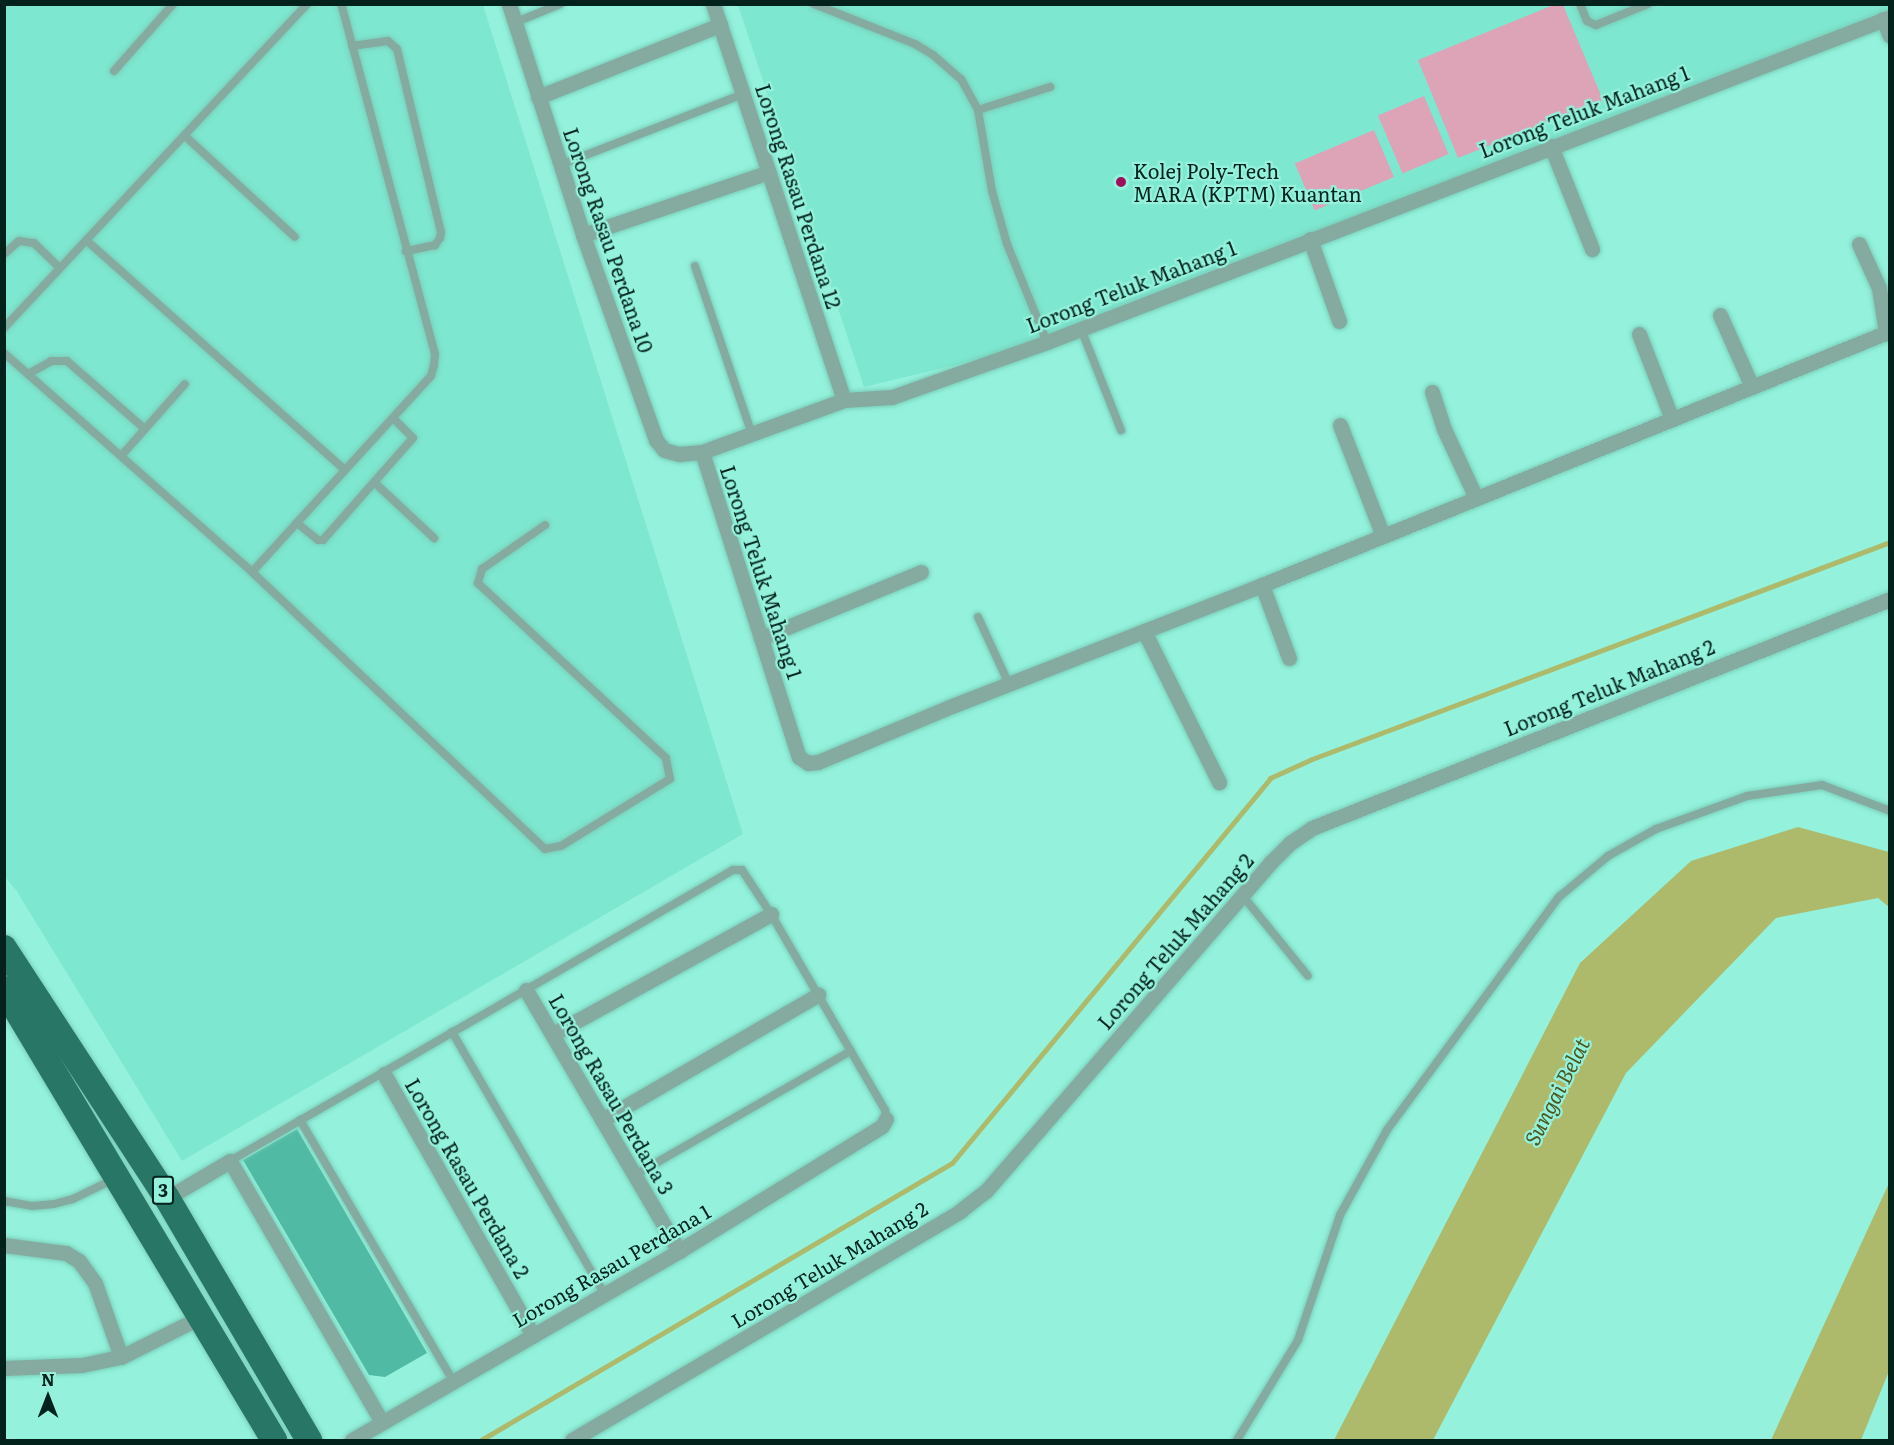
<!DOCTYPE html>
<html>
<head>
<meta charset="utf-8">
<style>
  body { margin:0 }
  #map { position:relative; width:1894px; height:1445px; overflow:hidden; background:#94f2dc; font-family:Literata,serif }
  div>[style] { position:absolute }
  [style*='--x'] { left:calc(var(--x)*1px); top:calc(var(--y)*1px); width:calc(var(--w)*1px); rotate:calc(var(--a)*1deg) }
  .built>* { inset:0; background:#7ee7cf }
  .green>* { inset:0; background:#dda3b6; transform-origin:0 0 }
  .water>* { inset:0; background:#adba6c }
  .stream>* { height:5px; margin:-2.5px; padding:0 2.5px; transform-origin:2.5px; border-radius:2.5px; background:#adba6c }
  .building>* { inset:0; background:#51baa4 }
  .roads { filter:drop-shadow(0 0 2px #7acdb9) drop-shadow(0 0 2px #7acdb9) }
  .service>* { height:8px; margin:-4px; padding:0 4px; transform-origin:4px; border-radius:4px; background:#85aba1 }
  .minor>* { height:15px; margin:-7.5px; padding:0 7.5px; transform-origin:7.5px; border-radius:7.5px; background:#85aba1 }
  .trunk>* { height:26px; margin:-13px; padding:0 13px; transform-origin:13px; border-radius:13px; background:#287666 }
  .dots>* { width:16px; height:16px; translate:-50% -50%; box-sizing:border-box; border:3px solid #94f2dc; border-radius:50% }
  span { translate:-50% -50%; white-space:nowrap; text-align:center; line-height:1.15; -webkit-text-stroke:4.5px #94f2dc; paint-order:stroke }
  .shield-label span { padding:2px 4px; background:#94f2dc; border:2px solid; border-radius:4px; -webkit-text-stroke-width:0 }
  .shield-label { font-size:18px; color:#03221c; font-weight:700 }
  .street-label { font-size:20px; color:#03221c }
  .poi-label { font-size:20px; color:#03221c }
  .left { translate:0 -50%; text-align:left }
  .water-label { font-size:21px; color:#4d551c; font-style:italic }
  .frame { position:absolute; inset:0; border:6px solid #03221c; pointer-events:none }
  .north { position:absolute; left:18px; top:1367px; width:60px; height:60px; -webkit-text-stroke:4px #94f2dc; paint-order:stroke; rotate:0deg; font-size:16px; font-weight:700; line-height:24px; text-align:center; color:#03221c }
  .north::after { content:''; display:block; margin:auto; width:21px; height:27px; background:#03221c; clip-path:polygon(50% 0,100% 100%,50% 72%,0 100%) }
</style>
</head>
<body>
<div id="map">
  <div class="built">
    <div style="clip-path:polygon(1889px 4px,1890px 10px,1001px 354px,864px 387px,738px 5px)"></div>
    <div style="clip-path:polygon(4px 5px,483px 5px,743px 834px,182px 1161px,16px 890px,5px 877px)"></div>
  </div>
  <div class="green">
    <div style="clip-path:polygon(1556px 4px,1563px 5px,1603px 100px,1458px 158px,1418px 60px)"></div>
    <div style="left:1424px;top:96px;width:63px;height:50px;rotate:67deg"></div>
    <div style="left:1374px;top:130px;width:51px;height:86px;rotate:67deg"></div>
  </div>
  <div class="water">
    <div style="clip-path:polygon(1798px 827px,1889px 852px,1889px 907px,1878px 898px,1776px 918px,1626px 1073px,1433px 1440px,1334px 1440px,1580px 963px,1691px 861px)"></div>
    <div style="clip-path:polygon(1889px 1183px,1889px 1371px,1861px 1440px,1771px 1440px)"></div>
  </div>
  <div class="stream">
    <div style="--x:481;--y:1440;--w:546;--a:-30.46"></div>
    <div style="--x:952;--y:1163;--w:499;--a:-50.4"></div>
    <div style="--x:1270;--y:778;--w:46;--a:-24.3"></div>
    <div style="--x:1312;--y:759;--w:617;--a:-20.58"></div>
  </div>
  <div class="building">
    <div style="clip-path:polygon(297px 1129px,427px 1353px,385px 1377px,369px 1375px,243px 1160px)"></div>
  </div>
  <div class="roads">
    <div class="service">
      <div style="--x:814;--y:4;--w:109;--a:21.6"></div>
      <div style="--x:915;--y:44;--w:21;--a:31"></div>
      <div style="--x:933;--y:55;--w:37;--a:41"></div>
      <div style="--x:961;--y:79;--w:35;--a:61"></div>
      <div style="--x:978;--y:110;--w:82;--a:80.2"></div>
      <div style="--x:992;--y:191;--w:55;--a:74.2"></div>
      <div style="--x:1007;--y:244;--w:106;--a:67.8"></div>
      <div style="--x:1580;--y:4;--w:18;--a:68"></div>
      <div style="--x:1587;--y:21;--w:10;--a:24"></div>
      <div style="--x:1596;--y:25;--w:56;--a:-22"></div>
      <div style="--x:514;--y:23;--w:50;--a:-22.4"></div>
      <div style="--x:352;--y:46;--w:36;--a:-8"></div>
      <div style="--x:388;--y:41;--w:12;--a:42"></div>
      <div style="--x:397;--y:49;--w:188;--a:76.5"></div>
      <div style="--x:441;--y:232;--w:6;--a:99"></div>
      <div style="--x:440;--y:238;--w:9;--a:126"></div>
      <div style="--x:435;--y:245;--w:30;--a:168"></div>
      <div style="--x:114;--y:71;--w:89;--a:-48.6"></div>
      <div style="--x:978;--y:110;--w:76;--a:-17.7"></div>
      <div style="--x:185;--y:136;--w:149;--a:42.6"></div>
      <div style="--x:560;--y:165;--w:196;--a:-21.2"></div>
      <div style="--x:86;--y:240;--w:346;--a:41.6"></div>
      <div style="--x:4;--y:254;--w:20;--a:-41"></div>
      <div style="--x:19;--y:241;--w:15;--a:8"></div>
      <div style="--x:34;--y:243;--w:36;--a:44"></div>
      <div style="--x:695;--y:266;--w:177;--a:71.3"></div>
      <div style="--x:4;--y:328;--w:444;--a:-46.9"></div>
      <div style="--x:1081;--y:329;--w:109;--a:68.4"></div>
      <div style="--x:4;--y:353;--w:331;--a:41.4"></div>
      <div style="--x:252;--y:572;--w:265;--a:-47.6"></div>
      <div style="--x:431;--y:376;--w:11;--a:-75"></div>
      <div style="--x:434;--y:365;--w:11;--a:-85"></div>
      <div style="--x:435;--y:354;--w:362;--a:-105"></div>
      <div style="--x:28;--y:374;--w:26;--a:-29"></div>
      <div style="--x:51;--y:361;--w:16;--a:0"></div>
      <div style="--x:67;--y:361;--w:103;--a:41.1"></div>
      <div style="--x:121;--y:456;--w:96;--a:-48.4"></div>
      <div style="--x:375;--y:483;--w:81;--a:43"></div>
      <div style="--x:297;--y:523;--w:27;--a:39"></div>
      <div style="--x:318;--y:540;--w:5;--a:0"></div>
      <div style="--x:323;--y:540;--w:136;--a:-48.6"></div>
      <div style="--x:413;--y:438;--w:28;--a:-135"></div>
      <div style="--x:252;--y:572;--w:403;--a:43.4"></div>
      <div style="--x:545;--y:849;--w:16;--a:-11"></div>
      <div style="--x:561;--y:846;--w:128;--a:-31.6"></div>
      <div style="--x:670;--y:779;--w:21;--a:-101"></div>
      <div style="--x:666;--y:758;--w:257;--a:-137.1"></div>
      <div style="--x:478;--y:583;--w:15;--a:-74"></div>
      <div style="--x:482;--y:569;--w:77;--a:-34.9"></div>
      <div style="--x:978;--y:617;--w:74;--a:65.2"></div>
      <div style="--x:1242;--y:895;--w:104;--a:50.8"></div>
      <div style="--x:452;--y:1032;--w:302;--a:59.8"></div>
      <div style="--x:300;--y:1120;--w:303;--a:59.6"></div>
      <div style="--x:230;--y:1161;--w:581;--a:-30.05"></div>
      <div style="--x:733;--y:870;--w:9;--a:0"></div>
      <div style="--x:742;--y:870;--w:53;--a:56.6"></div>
      <div style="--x:771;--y:914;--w:227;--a:59.8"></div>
      <div style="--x:885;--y:1110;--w:9;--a:84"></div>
      <div style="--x:635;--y:1175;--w:249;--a:-29.9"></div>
      <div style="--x:4;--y:1201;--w:28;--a:10"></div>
      <div style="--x:32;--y:1206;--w:22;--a:-5"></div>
      <div style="--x:54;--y:1204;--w:20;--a:-15"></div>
      <div style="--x:73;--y:1199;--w:46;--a:-26"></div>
      <div style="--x:1237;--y:1440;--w:117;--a:-58.6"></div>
      <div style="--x:1298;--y:1340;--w:132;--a:-71.4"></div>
      <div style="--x:1340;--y:1215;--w:97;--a:-61.1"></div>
      <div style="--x:1387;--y:1130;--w:290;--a:-53.6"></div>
      <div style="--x:1559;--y:897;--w:64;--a:-39.9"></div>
      <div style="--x:1608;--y:856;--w:55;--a:-29.4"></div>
      <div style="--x:1656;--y:829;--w:97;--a:-19.9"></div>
      <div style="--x:1747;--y:796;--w:76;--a:-8.3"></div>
      <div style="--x:1822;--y:785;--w:73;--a:20.9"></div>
    </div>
    <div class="minor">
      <div style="--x:509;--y:4;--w:243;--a:72.2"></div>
      <div style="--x:583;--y:235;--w:218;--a:70.4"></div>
      <div style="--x:656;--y:440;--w:13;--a:51"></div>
      <div style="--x:664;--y:450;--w:16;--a:15"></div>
      <div style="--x:679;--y:454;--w:23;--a:-5"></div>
      <div style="--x:702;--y:452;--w:151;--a:-20.1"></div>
      <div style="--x:844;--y:400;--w:48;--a:-3.6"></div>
      <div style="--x:892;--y:397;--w:164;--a:-19.5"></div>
      <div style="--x:1047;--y:342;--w:903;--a:-21.08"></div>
      <div style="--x:713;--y:4;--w:417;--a:71.7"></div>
      <div style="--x:1883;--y:19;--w:18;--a:68"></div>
      <div style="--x:538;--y:97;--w:196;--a:-21.6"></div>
      <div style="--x:1551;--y:146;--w:111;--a:68.3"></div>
      <div style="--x:583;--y:235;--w:196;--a:-18.7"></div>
      <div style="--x:1310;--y:239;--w:87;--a:70.5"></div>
      <div style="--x:1859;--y:244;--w:48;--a:65.6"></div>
      <div style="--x:1879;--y:288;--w:46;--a:81.2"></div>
      <div style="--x:1720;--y:315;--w:79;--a:66"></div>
      <div style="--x:1639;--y:334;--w:91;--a:68.8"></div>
      <div style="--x:1432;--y:392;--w:39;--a:72"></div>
      <div style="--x:1444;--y:429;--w:76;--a:65.1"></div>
      <div style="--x:1340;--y:425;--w:119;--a:68.8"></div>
      <div style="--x:702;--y:452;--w:320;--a:72.4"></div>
      <div style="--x:799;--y:757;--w:11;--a:34"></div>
      <div style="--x:808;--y:763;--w:10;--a:-6"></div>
      <div style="--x:818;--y:762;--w:145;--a:-22.7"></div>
      <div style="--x:952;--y:706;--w:333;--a:-21.3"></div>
      <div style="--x:1262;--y:585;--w:677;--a:-22.02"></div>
      <div style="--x:1262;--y:585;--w:78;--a:69.7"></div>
      <div style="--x:1144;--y:631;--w:169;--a:63.6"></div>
      <div style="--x:761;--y:638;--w:173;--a:-22.4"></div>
      <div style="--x:526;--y:990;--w:303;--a:59.6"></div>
      <div style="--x:553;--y:1034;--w:249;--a:-28.8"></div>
      <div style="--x:384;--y:1074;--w:301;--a:60.3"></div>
      <div style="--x:602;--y:1120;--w:250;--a:-30.1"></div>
      <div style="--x:167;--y:1198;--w:73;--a:-30.4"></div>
      <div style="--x:230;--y:1161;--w:302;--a:59.8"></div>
      <div style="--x:4;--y:1245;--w:63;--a:7.4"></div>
      <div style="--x:66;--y:1253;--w:15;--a:32"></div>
      <div style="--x:79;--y:1261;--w:27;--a:54"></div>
      <div style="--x:95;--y:1283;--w:78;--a:70.6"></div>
      <div style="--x:4;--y:1368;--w:78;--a:-2.2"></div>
      <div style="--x:82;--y:1365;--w:40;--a:-12"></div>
      <div style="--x:121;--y:1357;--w:89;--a:-26.6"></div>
      <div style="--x:352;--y:1440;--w:378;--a:-30"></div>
      <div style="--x:679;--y:1251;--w:238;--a:-31.6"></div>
      <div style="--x:882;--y:1126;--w:8;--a:-60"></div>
      <div style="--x:572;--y:1440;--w:451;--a:-30.5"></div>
      <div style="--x:960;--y:1211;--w:33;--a:-38"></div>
      <div style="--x:986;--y:1191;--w:434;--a:-49.1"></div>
      <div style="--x:1270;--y:863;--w:28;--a:-45"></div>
      <div style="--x:1290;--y:843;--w:27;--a:-34"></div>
      <div style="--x:1312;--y:828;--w:622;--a:-21.61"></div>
    </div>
    <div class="trunk">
      <div style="--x:4;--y:948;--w:298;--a:56.9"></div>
      <div style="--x:167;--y:1198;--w:281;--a:59.6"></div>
      <div style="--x:4;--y:989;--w:526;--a:59.09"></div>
    </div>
  </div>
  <div class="dots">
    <div style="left:1121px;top:182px;background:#9e0e5a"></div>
  </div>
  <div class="shield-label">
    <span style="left:163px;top:1190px">3</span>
  </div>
  <div class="street-label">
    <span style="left:1584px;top:111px;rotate:-21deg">Lorong Teluk Mahang 1</span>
    <span style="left:799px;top:196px;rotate:72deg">Lorong Rasau Perdana 12</span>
    <span style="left:609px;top:240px;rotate:71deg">Lorong Rasau Perdana 10</span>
    <span style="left:1131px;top:286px;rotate:-21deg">Lorong Teluk Mahang 1</span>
    <span style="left:762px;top:572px;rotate:72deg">Lorong Teluk Mahang 1</span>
    <span style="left:1609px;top:687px;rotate:-22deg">Lorong Teluk Mahang 2</span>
    <span style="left:1175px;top:941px;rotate:-49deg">Lorong Teluk Mahang 2</span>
    <span style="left:612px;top:1094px;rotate:60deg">Lorong Rasau Perdana 3</span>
    <span style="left:468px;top:1178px;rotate:60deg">Lorong Rasau Perdana 2</span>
    <span style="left:829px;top:1264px;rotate:-31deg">Lorong Teluk Mahang 2</span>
    <span style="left:611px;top:1265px;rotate:-30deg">Lorong Rasau Perdana 1</span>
  </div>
  <div class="poi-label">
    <span class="left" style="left:1133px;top:182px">Kolej Poly-Tech<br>MARA (KPTM) Kuantan</span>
  </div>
  <div class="water-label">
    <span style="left:1556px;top:1091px;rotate:-63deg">Sungai Belat</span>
  </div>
  <div class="frame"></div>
  <div class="north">N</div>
</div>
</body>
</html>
